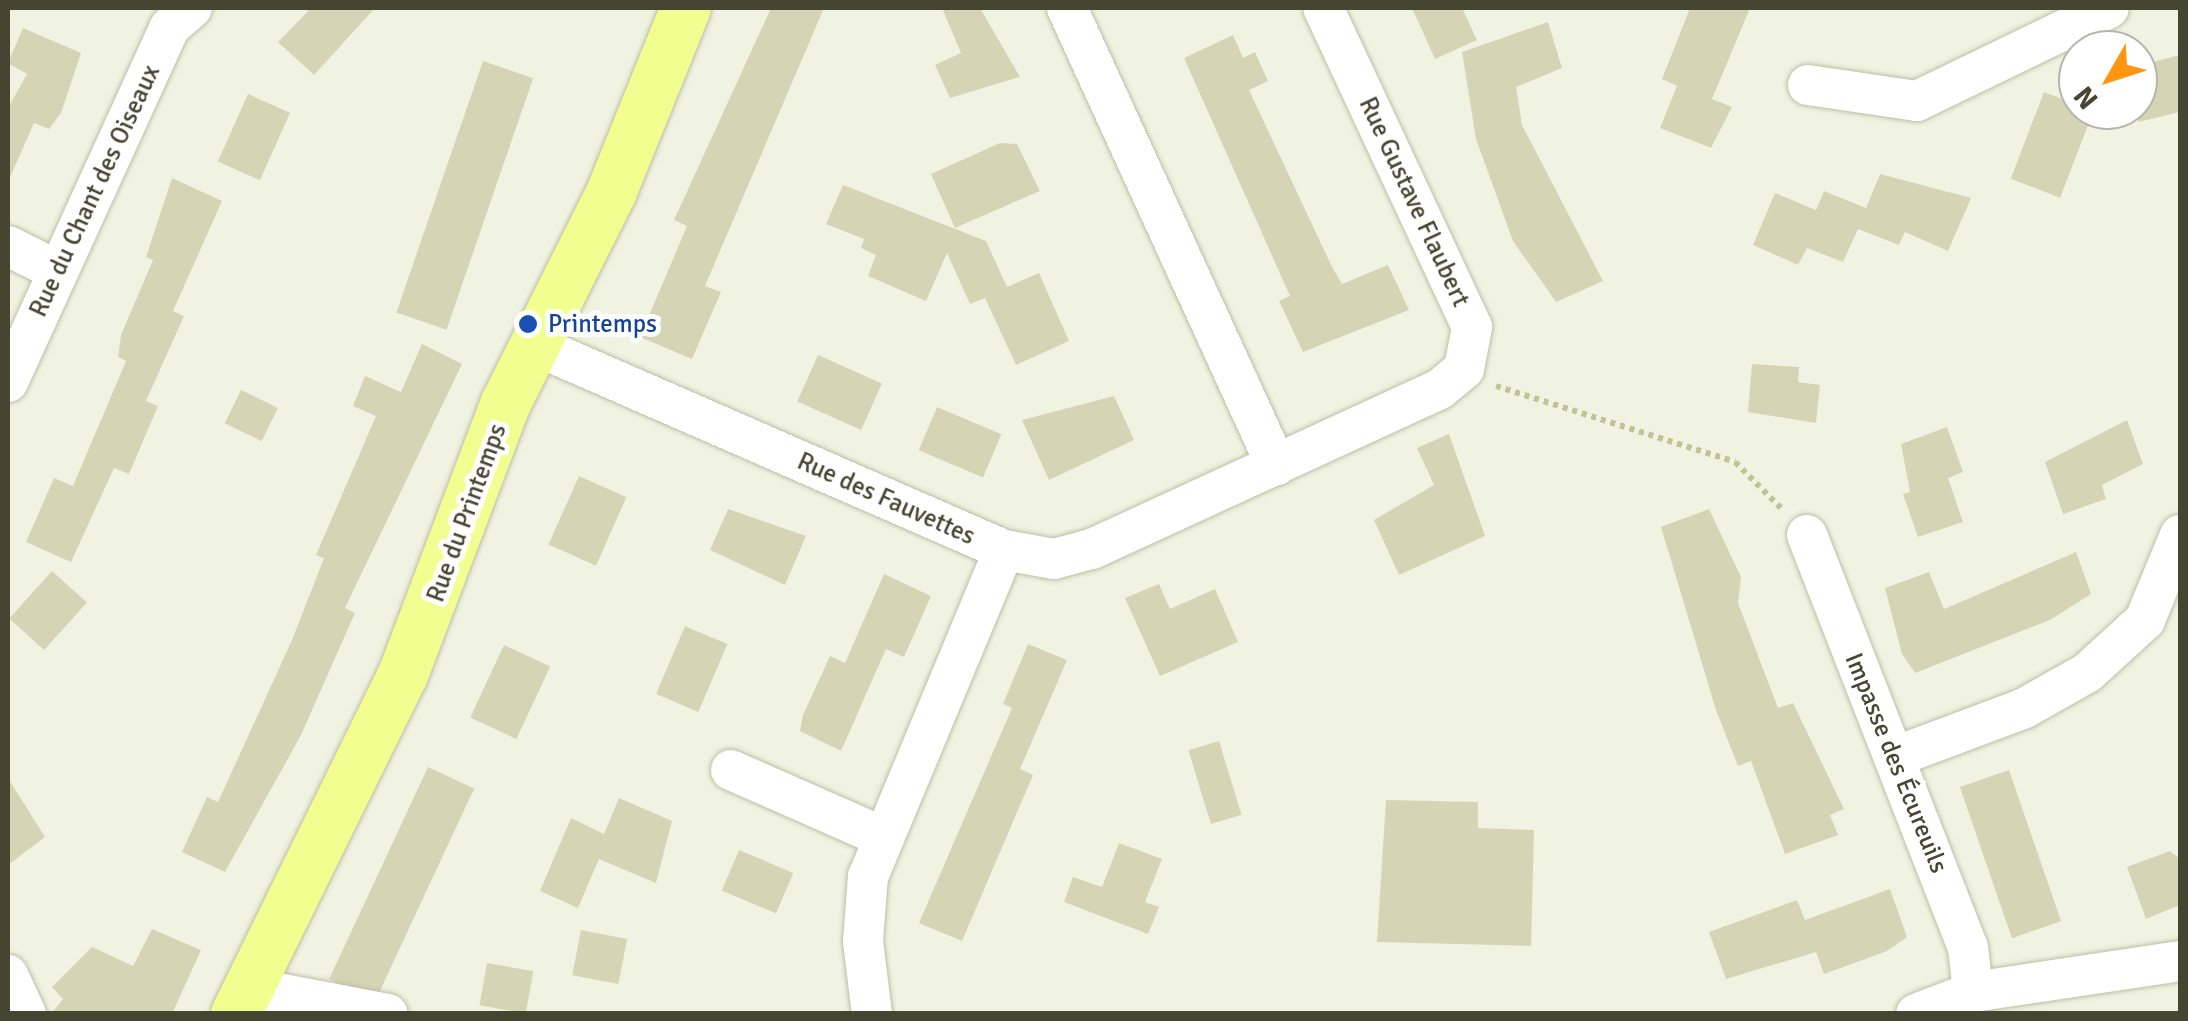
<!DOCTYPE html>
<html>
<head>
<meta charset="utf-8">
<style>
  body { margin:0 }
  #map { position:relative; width:2188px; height:1021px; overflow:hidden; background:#f1f3e2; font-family:Signika,sans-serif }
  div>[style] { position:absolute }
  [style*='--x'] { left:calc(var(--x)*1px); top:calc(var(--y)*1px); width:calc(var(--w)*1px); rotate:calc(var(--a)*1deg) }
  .building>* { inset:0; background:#d5d5b6; transform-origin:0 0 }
  .path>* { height:6px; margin-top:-3px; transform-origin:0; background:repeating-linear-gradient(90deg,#c0c393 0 5px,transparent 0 10px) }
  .roads { filter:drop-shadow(0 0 2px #bdbfa4) drop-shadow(0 0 2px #bdbfa4) }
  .minor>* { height:40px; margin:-20px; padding:0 20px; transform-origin:20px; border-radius:20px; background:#fff }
  .major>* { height:50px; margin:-25px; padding:0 25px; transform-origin:25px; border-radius:25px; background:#f0ff8f }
  .dots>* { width:28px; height:28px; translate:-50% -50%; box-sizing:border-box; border:5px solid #fff; border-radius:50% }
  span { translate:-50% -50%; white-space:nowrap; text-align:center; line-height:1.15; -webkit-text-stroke:10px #fff; paint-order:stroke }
  .street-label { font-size:25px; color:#454532 }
  .transit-label { font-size:25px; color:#164399 }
  .left { translate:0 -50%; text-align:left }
  .frame { position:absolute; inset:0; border:10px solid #454532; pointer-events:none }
  .north { position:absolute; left:2058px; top:30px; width:100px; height:100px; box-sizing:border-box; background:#fff; border:2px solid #b5b5ad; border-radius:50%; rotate:231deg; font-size:28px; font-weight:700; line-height:40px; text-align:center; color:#454532 }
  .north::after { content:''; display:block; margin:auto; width:35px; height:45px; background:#ff960d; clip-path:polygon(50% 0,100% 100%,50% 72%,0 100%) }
</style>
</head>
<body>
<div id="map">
  <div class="building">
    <div style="clip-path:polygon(311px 8px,375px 8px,314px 75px,278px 42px)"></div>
    <div style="clip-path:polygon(771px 8px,824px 8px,705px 286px,721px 292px,692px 359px,640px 337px,687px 226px,674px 220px)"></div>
    <div style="clip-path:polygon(942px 8px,980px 8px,1020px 77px,950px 98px,935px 65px,961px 53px)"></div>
    <div style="clip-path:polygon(1412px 8px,1462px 8px,1477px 40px,1435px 59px)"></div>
    <div style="clip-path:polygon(1690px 8px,1750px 8px,1712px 99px,1732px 107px,1711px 148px,1660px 128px,1677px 86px,1662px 79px)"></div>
    <div style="clip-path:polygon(1548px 22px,1562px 68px,1516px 87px,1522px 125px,1603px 281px,1556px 302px,1513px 241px,1476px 139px,1462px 52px)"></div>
    <div style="clip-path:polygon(23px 28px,81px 53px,61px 113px,49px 129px,34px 123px,8px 182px,8px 108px,27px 74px,8px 63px)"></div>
    <div style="clip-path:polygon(1233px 35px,1243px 58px,1255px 52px,1268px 81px,1249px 90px,1332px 267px,1342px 284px,1388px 265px,1409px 310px,1303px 352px,1279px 301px,1290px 296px,1184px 58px)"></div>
    <div style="clip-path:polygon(2180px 55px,2180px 112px,2138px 122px,2138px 66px)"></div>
    <div style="left:483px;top:61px;width:53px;height:266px;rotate:19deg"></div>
    <div style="left:2044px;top:92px;width:53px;height:93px;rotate:21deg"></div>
    <div style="left:248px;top:94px;width:46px;height:74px;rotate:24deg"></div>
    <div style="clip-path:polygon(1000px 143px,1017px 144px,1040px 191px,955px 228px,931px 174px)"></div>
    <div style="clip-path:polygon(1880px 174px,1971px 198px,1948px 251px,1905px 232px,1899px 245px,1858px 229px,1843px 262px,1807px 248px,1798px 265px,1753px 245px,1775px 193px,1816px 210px,1824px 191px,1866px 208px)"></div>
    <div style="clip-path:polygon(172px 178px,222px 201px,173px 311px,184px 316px,146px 401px,158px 406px,129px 474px,114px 468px,71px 562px,26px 542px,54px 478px,73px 486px,126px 361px,118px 357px,121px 335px,153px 260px,146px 257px)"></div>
    <div style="clip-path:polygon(843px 185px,986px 241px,1007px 287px,1039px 273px,1069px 341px,1016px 365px,985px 298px,970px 304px,947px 253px,926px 301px,868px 276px,876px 255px,861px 248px,864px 239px,826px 224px)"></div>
    <div style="clip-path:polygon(422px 344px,462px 364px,345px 608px,355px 613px,301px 735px,225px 872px,182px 852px,207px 797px,218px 802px,292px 640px,324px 558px,316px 555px,376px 416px,353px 406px,365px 376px,401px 392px)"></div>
    <div style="left:818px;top:355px;width:70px;height:51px;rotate:24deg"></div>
    <div style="clip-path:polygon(1752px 364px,1799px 367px,1798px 382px,1820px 385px,1816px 423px,1748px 412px)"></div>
    <div style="left:241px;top:390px;width:41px;height:37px;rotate:26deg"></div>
    <div style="clip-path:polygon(1114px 396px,1134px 440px,1049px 480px,1022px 420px)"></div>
    <div style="left:937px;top:407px;width:70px;height:47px;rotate:23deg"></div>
    <div style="clip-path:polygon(2127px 420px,2143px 464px,2102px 485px,2106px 499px,2063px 514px,2045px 462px)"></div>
    <div style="clip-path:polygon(1947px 427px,1963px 472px,1948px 478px,1963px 522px,1918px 537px,1903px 494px,1910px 492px,1901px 444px)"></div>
    <div style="clip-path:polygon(1449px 434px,1485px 536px,1399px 575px,1374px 520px,1434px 485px,1417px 448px)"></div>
    <div style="left:579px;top:476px;width:52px;height:75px;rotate:24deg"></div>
    <div style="clip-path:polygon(728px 509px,806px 536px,785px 585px,710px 550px)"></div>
    <div style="clip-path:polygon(1709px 509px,1741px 577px,1738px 603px,1778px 708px,1793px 703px,1844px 809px,1830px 815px,1838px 835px,1785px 854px,1751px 761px,1738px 766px,1716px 710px,1661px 527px)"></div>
    <div style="clip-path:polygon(2076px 552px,2091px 594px,2050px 620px,1915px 673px,1902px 654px,1885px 588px,1929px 572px,1944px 609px)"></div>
    <div style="left:52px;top:571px;width:47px;height:64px;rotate:42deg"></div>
    <div style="clip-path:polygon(884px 574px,931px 596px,904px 657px,886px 649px,841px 751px,800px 731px,803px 715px,830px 656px,845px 663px)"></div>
    <div style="clip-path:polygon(1159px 584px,1170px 609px,1215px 589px,1238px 642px,1160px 676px,1125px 598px)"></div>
    <div style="left:685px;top:626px;width:46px;height:74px;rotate:23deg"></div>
    <div style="clip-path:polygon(1028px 644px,1067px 660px,1020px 769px,1033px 775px,962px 941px,919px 923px,1012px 708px,1003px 704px)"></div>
    <div style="left:504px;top:645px;width:51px;height:80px;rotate:25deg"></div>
    <div style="left:1219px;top:741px;width:77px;height:32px;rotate:73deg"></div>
    <div style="left:428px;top:767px;width:51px;height:234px;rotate:25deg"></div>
    <div style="left:2009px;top:770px;width:160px;height:52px;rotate:71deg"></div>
    <div style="clip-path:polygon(8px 778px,45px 837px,8px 865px)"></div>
    <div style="clip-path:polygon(619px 798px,672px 821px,656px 883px,599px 859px,578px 908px,540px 891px,571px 818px,604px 834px)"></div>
    <div style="clip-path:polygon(1386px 800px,1478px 802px,1478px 828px,1534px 830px,1531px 946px,1377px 942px)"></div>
    <div style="clip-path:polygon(1119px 843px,1162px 859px,1145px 902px,1159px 907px,1148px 934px,1064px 902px,1073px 877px,1102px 887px)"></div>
    <div style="left:739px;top:850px;width:59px;height:44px;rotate:23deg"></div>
    <div style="clip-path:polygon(2170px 851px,2180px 859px,2180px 905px,2146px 919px,2127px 867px)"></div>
    <div style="clip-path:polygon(1890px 889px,1907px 937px,1887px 951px,1824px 974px,1816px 952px,1726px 979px,1709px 932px,1797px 900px,1805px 920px)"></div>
    <div style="clip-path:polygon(152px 929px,201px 950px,172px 1014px,51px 1014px,63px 999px,52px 987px,92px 947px,133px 966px)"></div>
    <div style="left:581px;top:930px;width:47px;height:46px;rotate:11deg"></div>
    <div style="left:487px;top:963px;width:47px;height:43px;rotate:10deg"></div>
  </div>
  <div class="path">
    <div style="--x:1496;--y:386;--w:251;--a:17.6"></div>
    <div style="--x:1735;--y:462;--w:66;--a:45"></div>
  </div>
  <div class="roads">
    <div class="minor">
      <div style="--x:1067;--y:8;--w:503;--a:65.42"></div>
      <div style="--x:1808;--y:85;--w:110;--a:8.4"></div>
      <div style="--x:1917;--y:101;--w:213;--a:-25.8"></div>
      <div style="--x:8;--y:246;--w:56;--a:26.6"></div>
      <div style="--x:539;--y:347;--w:507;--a:23.58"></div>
      <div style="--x:1004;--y:550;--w:353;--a:112.6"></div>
      <div style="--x:868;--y:876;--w:65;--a:94.4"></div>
      <div style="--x:863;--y:941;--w:74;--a:83"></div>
      <div style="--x:8;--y:382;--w:390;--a:-65.5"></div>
      <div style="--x:170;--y:27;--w:29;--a:-41"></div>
      <div style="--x:1807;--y:535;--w:442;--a:68.7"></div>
      <div style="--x:1968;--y:947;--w:45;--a:83.7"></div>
      <div style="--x:1004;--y:550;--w:51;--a:10.2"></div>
      <div style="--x:1054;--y:559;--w:39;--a:-15"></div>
      <div style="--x:1092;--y:549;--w:383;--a:-24.7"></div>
      <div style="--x:1440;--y:389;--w:31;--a:-40"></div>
      <div style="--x:1464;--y:369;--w:43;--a:-79.2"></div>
      <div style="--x:1472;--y:327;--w:352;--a:-115"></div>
      <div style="--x:1897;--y:756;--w:134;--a:-20.5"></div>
      <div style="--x:2023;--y:709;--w:73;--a:-29.4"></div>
      <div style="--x:2087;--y:673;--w:79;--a:-42.4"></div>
      <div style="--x:2145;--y:620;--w:92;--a:-67.6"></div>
      <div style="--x:731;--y:770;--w:166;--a:23.8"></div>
      <div style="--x:8;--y:975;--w:43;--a:65.2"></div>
      <div style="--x:251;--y:988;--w:139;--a:10.7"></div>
      <div style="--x:1973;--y:992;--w:209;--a:-8.5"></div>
      <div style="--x:1916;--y:1014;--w:61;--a:-21.1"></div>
    </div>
    <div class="major">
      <div style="--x:236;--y:1014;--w:378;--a:-63.8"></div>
      <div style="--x:403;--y:675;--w:291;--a:-69.3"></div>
      <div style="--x:506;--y:403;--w:237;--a:-63.4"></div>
      <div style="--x:612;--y:191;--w:197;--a:-68"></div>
    </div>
  </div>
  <div class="dots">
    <div style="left:528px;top:324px;background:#1a4fb4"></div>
  </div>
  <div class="street-label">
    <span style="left:95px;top:191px;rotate:-65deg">Rue du Chant des Oiseaux</span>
    <span style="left:1414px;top:202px;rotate:65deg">Rue Gustave Flaubert</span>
    <span style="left:886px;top:499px;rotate:24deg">Rue des Fauvettes</span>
    <span style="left:467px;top:513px;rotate:-70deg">Rue du Printemps</span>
    <span style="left:1896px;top:763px;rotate:68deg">Impasse des Écureuils</span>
  </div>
  <div class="transit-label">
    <span class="left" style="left:548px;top:324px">Printemps</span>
  </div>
  <div class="frame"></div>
  <div class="north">N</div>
</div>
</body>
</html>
